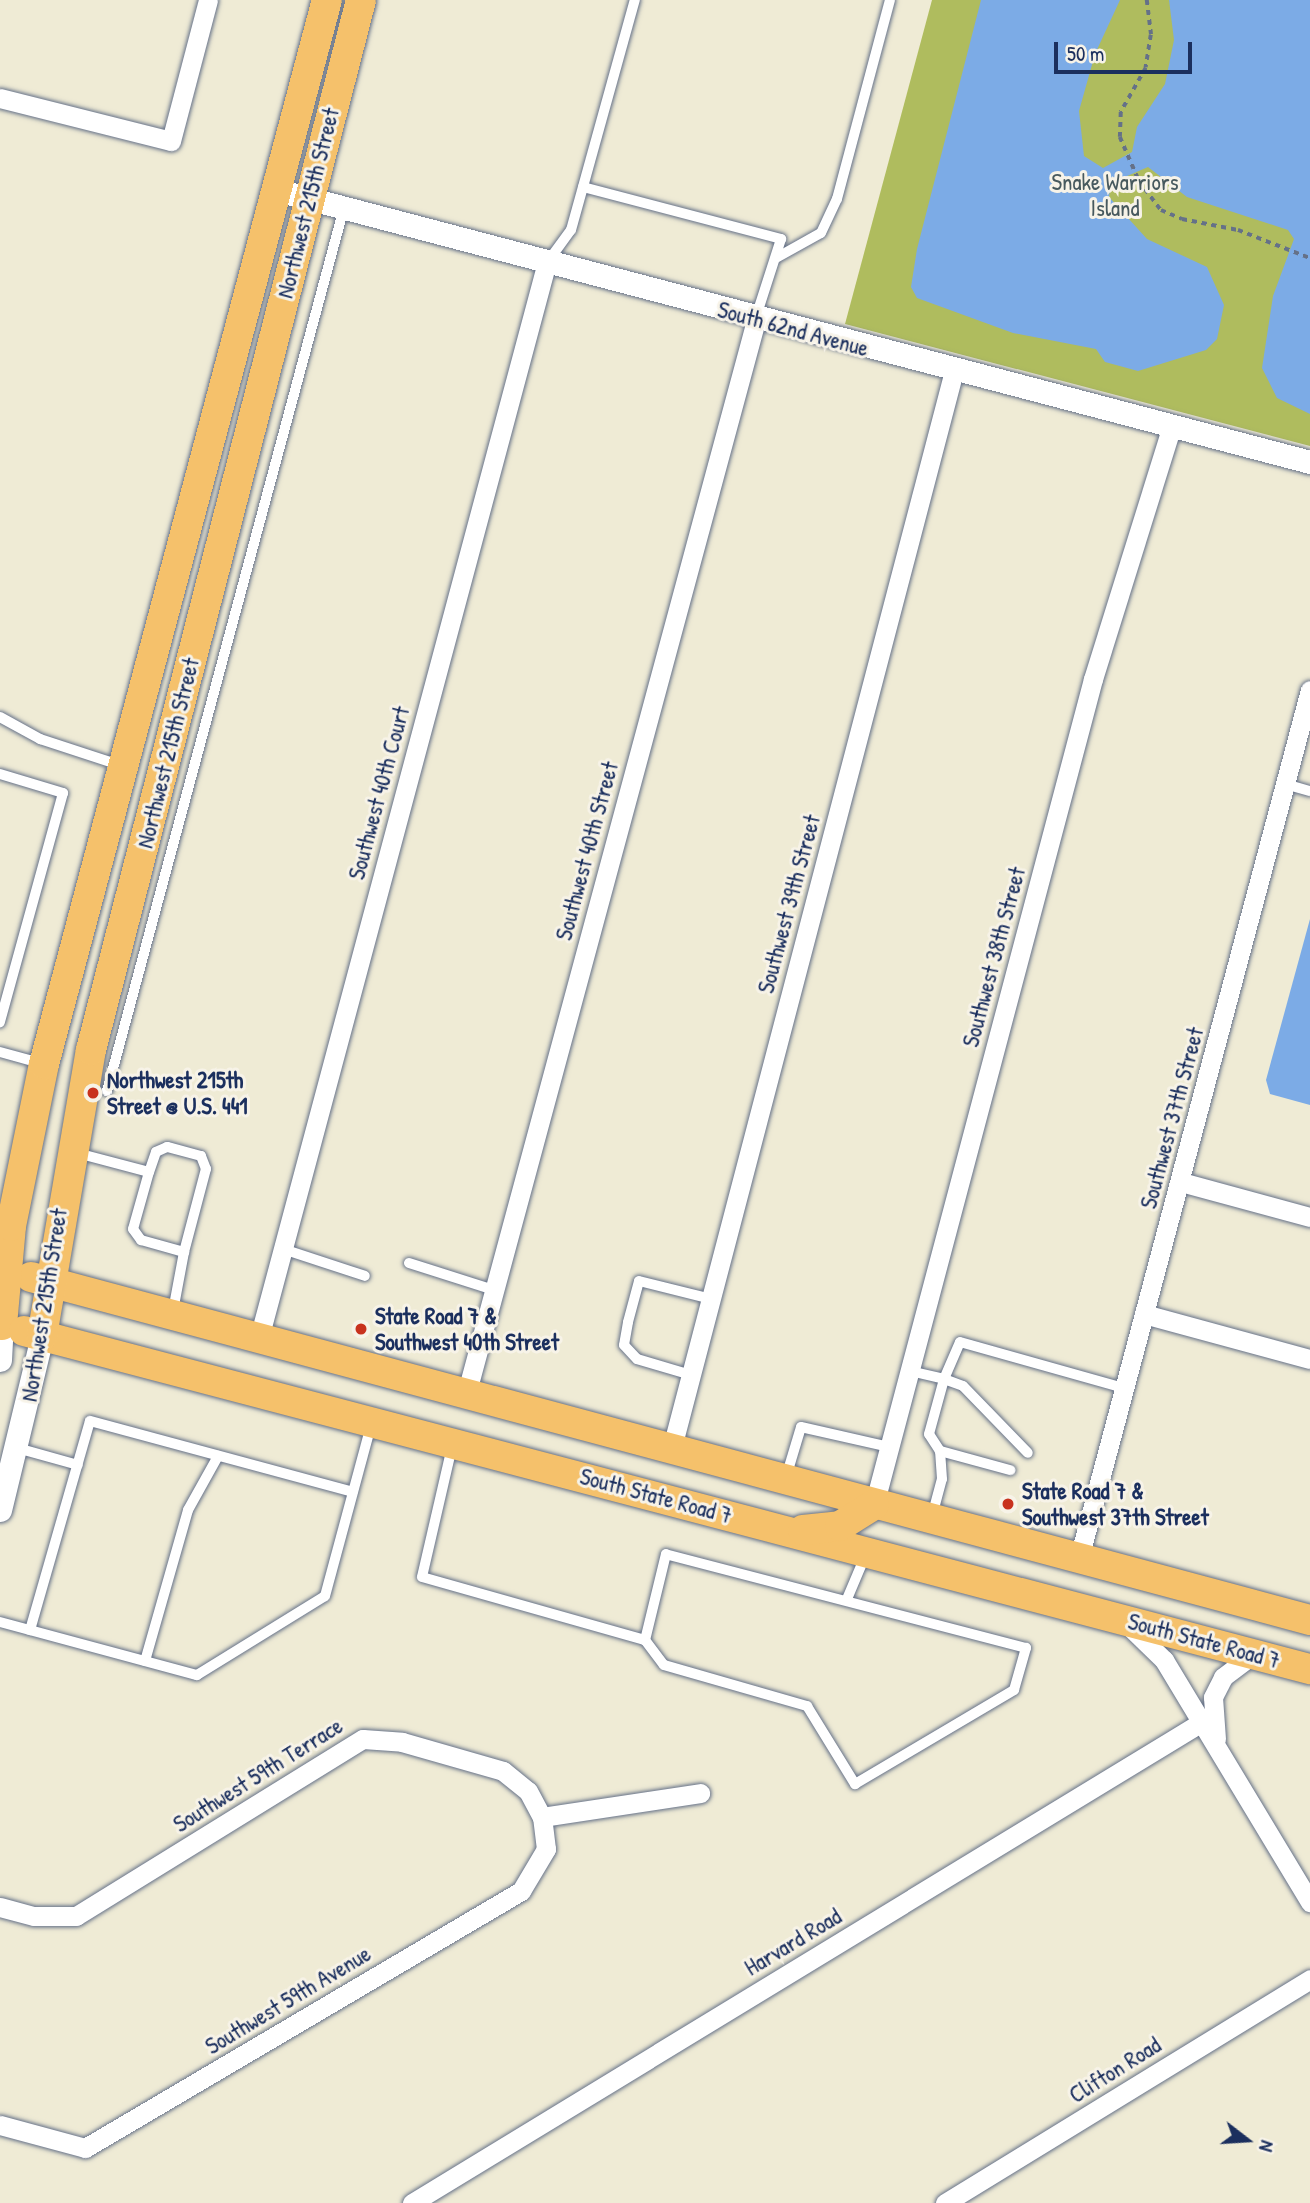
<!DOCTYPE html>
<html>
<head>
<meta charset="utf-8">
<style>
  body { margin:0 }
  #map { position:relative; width:1310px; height:2203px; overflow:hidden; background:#efebd5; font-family:"Patrick Hand",sans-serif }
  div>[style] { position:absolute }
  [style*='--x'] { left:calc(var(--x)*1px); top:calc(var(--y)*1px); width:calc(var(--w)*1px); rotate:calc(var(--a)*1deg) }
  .green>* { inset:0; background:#afbc5e }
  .water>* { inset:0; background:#7cabe6 }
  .path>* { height:3.5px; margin-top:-1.75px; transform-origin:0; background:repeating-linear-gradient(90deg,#657188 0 5px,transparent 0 10px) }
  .roads { filter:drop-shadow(0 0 2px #657188) drop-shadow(0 0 2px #657188) }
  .service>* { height:10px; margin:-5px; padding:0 5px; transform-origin:5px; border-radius:5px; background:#fff }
  .minor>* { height:19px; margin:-9.5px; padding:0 9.5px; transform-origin:9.5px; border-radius:9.5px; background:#fff }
  .tertiary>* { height:23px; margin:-11.5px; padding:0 11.5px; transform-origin:11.5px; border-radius:11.5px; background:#fff }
  .primary>* { height:30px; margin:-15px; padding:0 15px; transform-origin:15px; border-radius:15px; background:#f5c16b }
  .dots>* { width:19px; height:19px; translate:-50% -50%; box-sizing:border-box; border:4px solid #f7f3e8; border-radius:50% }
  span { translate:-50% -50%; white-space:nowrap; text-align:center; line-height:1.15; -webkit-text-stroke:6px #f7f3e8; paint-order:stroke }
  .park-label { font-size:23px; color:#47595e }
  .street-label { font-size:23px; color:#1b2f5e }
  .poi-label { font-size:23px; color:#1b2f5e; font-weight:700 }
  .left { translate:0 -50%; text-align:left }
  .north { position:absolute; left:1212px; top:2105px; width:70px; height:70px; -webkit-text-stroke:5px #f7f3e8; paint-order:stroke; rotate:107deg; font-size:19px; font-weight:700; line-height:28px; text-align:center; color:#1b2f5e }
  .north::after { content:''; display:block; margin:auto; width:24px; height:32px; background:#1b2f5e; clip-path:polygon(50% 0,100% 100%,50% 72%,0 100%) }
  .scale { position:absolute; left:1054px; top:42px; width:138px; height:32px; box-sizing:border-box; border:4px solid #1b2f5e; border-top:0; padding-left:9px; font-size:21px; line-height:24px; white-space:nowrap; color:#1b2f5e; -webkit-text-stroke:5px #f7f3e8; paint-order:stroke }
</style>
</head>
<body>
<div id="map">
  <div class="green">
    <div style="clip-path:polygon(932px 0,1310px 0,1310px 446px,845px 324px)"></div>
  </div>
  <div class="water">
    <div style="clip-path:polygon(981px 0,1120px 0,1095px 54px,1079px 111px,1084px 156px,1103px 168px,1132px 152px,1137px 127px,1165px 84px,1174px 40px,1169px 0,1310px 0,1310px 414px,1277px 398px,1262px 368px,1273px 296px,1294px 239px,1288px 230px,1187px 197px,1148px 167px,1111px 183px,1109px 197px,1147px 239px,1207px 267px,1224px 305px,1217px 339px,1206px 350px,1138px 371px,1105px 362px,1096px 349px,1013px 333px,917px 298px,911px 287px,917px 249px)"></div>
    <div style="clip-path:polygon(1310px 919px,1310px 1105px,1270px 1094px,1266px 1080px)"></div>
  </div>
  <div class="path">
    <div style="--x:1147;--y:0;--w:35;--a:83"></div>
    <div style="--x:1151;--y:35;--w:33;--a:99"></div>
    <div style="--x:1146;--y:68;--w:51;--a:119.6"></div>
    <div style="--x:1121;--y:112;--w:25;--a:92"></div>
    <div style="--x:1120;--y:137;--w:48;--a:66.6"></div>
    <div style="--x:1139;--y:181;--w:36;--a:53"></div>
    <div style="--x:1161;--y:210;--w:23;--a:23"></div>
    <div style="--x:1182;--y:219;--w:57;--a:11.1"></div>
    <div style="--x:1238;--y:230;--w:77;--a:21.3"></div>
  </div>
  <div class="roads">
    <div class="service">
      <div style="--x:583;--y:187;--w:205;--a:14.7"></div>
      <div style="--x:781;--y:239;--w:82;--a:107.8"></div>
      <div style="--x:776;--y:258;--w:51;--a:-29.1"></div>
      <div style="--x:821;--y:233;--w:38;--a:-65"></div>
      <div style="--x:837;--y:199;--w:206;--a:-75.1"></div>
      <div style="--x:549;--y:260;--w:37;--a:-54"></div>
      <div style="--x:571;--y:230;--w:239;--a:-74.5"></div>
      <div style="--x:0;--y:717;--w:46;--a:28.8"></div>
      <div style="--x:40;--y:739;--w:86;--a:18.2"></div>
      <div style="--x:0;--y:774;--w:66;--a:16.8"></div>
      <div style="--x:63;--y:793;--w:238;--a:105.4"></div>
      <div style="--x:1285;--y:784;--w:26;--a:16"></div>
      <div style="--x:0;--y:1052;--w:41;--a:15.4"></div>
      <div style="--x:107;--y:1091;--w:914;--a:-74.98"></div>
      <div style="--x:77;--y:1153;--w:74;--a:14.8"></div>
      <div style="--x:149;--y:1172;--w:59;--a:105.7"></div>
      <div style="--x:133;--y:1229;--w:14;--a:54"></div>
      <div style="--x:141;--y:1240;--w:45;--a:15.6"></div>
      <div style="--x:184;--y:1252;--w:86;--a:-75.2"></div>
      <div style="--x:206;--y:1169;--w:14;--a:-111"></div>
      <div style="--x:201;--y:1156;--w:35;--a:-165"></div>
      <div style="--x:167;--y:1147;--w:12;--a:156"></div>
      <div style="--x:156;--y:1152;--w:21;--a:109"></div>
      <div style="--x:283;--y:1249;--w:86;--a:18.2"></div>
      <div style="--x:409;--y:1263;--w:89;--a:17.6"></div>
      <div style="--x:173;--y:1311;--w:60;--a:-79.4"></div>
      <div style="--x:910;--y:1371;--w:35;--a:13"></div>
      <div style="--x:944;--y:1379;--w:40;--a:-66.6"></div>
      <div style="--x:960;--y:1342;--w:170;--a:15.7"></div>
      <div style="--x:691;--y:1375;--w:56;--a:-163.5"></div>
      <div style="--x:637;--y:1359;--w:19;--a:-133"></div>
      <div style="--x:624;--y:1345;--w:23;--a:-80"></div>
      <div style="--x:628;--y:1322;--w:42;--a:-75"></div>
      <div style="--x:639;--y:1281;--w:74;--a:14"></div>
      <div style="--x:452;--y:1447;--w:133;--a:103"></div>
      <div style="--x:422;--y:1577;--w:232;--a:15.8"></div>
      <div style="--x:645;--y:1640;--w:31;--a:53"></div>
      <div style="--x:664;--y:1665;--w:149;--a:16"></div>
      <div style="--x:807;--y:1706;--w:92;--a:58.4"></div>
      <div style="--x:855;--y:1784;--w:185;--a:-30.6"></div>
      <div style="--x:1014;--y:1690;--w:44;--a:-74.1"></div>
      <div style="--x:1026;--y:1648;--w:372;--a:-165.4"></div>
      <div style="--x:666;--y:1554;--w:89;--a:103.7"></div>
      <div style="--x:17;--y:1448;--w:63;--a:15.6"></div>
      <div style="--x:940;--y:1451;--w:73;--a:15.2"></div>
      <div style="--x:786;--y:1477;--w:52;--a:-73.3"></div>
      <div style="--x:801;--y:1427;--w:90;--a:12.8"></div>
      <div style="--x:932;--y:1516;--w:38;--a:-75"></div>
      <div style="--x:942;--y:1479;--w:28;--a:-94"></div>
      <div style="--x:940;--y:1451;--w:20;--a:-123"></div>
      <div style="--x:929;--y:1434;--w:57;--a:-74.7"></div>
      <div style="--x:944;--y:1379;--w:20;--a:20"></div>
      <div style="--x:963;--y:1386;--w:93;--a:45.9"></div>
      <div style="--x:847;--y:1599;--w:49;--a:-67.1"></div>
      <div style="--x:0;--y:1622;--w:204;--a:15.1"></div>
      <div style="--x:197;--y:1675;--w:150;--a:-31.7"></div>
      <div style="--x:325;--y:1596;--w:176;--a:-74.9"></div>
      <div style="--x:30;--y:1630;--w:217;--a:-74"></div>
      <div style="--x:90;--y:1421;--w:272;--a:15.1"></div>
      <div style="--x:145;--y:1661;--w:157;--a:-74.1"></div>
      <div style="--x:188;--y:1510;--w:62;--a:-60.9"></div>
    </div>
    <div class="minor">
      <div style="--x:0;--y:98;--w:176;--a:14.1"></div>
      <div style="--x:171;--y:141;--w:146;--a:-75.3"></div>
      <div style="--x:1181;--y:1182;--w:134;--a:15.2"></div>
      <div style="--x:1144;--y:1314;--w:172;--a:15.2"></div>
      <div style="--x:259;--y:1338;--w:1114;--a:-75.02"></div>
      <div style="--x:466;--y:1395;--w:1113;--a:-74.9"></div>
      <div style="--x:671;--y:1451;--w:1116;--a:-75.32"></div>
      <div style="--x:874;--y:1505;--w:855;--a:-75.15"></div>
      <div style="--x:1093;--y:679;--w:266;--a:-72.7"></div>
      <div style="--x:1079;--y:1558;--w:898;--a:-75.1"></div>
      <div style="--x:1129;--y:1626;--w:49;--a:44.2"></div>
      <div style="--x:1164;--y:1660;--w:283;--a:58.9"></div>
      <div style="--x:1216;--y:1739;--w:42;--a:-94.1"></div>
      <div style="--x:1213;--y:1697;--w:22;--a:-63"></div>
      <div style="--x:1223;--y:1677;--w:39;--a:-37"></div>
      <div style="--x:0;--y:1907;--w:35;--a:15"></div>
      <div style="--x:34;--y:1916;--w:42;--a:0"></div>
      <div style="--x:76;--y:1916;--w:337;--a:-31.7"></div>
      <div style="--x:363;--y:1739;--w:39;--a:4"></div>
      <div style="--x:402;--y:1742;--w:105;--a:16"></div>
      <div style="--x:503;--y:1771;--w:32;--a:39"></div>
      <div style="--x:528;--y:1791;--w:30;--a:62"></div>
      <div style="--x:542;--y:1817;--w:160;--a:-8.6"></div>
      <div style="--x:0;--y:2125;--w:88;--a:15.1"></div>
      <div style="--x:85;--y:2148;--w:506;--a:-30.52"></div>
      <div style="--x:521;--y:1891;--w:49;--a:-59.2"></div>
      <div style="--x:546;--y:1849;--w:32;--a:-97"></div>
      <div style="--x:412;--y:2203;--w:923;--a:-31.35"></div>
      <div style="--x:945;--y:2203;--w:428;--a:-31.5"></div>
    </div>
    <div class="tertiary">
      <div style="--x:277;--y:190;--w:1068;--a:14.75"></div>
      <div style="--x:0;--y:1360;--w:35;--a:-87"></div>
      <div style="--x:0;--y:1510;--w:179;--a:-76.4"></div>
    </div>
    <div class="primary">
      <div style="--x:31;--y:1277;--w:1324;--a:15.01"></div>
      <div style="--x:2;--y:1325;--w:99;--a:-84.8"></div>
      <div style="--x:11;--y:1226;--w:165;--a:-78.5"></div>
      <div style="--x:44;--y:1064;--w:1101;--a:-75.11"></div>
      <div style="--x:24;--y:1331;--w:1330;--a:14.73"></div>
      <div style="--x:42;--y:1336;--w:290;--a:-80.3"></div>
      <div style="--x:91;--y:1050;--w:1084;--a:-75.58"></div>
      <div style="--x:803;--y:1530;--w:37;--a:-6"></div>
      <div style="--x:840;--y:1526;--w:40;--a:-32"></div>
    </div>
  </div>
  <div class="dots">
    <div style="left:93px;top:1093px;background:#c8321e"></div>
    <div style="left:361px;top:1329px;background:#c8321e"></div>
    <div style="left:1008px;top:1504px;background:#c8321e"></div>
  </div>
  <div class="park-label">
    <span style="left:1115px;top:195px">Snake Warriors<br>Island</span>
  </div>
  <div class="street-label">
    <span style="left:308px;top:203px;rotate:-76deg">Northwest 215th Street</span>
    <span style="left:793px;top:329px;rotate:15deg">South 62nd Avenue</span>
    <span style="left:168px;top:753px;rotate:-76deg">Northwest 215th Street</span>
    <span style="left:379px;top:793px;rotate:-75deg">Southwest 40th Court</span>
    <span style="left:587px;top:851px;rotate:-75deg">Southwest 40th Street</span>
    <span style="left:789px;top:904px;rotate:-75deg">Southwest 39th Street</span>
    <span style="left:994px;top:957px;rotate:-75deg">Southwest 38th Street</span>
    <span style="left:1172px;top:1118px;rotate:-75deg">Southwest 37th Street</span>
    <span style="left:44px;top:1305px;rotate:-81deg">Northwest 215th Street</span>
    <span style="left:656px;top:1496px;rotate:15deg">South State Road 7</span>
    <span style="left:1204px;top:1641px;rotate:15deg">South State Road 7</span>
    <span style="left:258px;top:1775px;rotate:-32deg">Southwest 59th Terrace</span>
    <span style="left:793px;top:1942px;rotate:-31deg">Harvard Road</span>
    <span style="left:288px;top:2000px;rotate:-31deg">Southwest 59th Avenue</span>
    <span style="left:1115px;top:2070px;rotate:-32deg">Clifton Road</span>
  </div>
  <div class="poi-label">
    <span class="left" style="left:107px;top:1093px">Northwest 215th<br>Street @ U.S. 441</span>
    <span class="left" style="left:375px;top:1329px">State Road 7 &amp;<br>Southwest 40th Street</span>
    <span class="left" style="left:1022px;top:1504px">State Road 7 &amp;<br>Southwest 37th Street</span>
  </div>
  <div class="north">N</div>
  <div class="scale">50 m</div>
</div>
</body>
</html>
